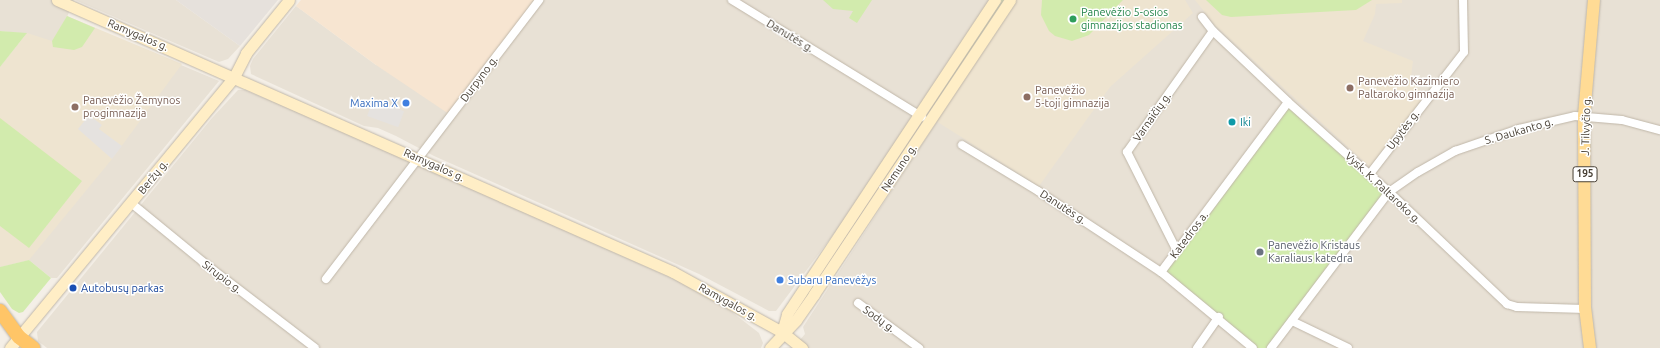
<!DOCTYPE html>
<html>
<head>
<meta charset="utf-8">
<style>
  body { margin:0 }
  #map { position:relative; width:1660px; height:348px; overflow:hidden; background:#f4efe7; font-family:Ubuntu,sans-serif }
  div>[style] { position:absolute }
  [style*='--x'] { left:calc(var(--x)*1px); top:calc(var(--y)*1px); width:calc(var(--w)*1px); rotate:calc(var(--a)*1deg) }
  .residential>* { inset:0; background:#e8e1d5 }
  .commercial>* { inset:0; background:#f7e5d1 }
  .industrial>* { inset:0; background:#e6e1dc }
  .education>* { inset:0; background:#eee4d0 }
  .green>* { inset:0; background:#d2ebad }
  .parking>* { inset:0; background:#e5e2df; transform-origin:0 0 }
  .roads { filter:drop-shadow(0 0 1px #c0b7a9) drop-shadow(0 0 1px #c0b7a9) }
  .street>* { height:8px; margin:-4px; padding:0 4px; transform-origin:4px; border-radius:4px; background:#fff }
  .secondary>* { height:11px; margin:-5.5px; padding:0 5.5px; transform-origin:5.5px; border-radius:5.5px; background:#ffeec6 }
  .primary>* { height:12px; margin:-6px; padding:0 6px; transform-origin:6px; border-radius:6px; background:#ffdb95 }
  .highway>* { height:14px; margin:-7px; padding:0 7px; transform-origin:7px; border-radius:7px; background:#ffc567 }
  .dots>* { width:11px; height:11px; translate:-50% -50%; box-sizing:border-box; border:2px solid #fff; border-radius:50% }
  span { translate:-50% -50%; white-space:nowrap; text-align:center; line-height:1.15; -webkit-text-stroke:3px #fff; paint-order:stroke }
  .shield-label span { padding:1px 3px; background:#fff; border:1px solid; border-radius:3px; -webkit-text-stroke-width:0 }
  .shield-label { font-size:10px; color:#484035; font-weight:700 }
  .leisure-label { font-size:11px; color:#27864d }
  .left { translate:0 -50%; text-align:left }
  .street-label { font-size:11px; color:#484035 }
  .education-label { font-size:11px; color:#785e54 }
  .shop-label { font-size:11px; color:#366cbe }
  .right { translate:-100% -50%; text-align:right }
  .culture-label { font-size:11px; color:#0d838f }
  .worship-label { font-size:11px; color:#5b616d }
  .transit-label { font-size:11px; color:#164399 }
</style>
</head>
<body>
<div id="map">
  <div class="residential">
    <div style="clip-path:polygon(0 0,74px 0,67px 17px,219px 81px,57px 278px,51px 278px,29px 260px,0 267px,0 67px,27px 34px,0 31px)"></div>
    <div style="clip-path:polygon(75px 0,176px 0,240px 46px,228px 59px,219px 62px)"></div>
    <div style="clip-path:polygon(535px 0,990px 0,850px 212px,776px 311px,769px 311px,699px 274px,434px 156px,396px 136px,378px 128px,364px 126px,251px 74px,250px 66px,253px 59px,296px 6px,376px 65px)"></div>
    <div style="clip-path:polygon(1016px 0,1660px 0,1660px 348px,780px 348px,794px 347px,805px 334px,803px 327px)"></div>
    <div style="clip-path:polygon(238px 90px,245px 90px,368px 142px,678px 281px,724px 306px,759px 333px,763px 343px,761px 348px,47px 348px,38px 341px,37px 332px,212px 118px)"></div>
  </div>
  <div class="commercial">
    <div style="clip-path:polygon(301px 0,535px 0,449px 114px,376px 65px,296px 6px)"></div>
  </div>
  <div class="industrial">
    <div style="clip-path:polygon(176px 0,278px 0,240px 46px)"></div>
  </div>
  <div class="education">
    <div style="clip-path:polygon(1016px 0,1185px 0,1193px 13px,1110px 87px,1039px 186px,936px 121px)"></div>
    <div style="clip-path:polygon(1195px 0,1402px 0,1402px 3px,1376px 4px,1375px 14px,1363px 41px,1413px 61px,1411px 77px,1424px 98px,1370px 167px,1215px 25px)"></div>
    <div style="clip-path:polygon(67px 16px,182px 64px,112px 159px,29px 260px,0 267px,0 67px,27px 33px,52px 41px)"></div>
  </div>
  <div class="green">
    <div style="clip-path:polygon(823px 0,872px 0,857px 23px,849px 18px,853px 11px,833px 9px)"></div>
    <div style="clip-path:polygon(1001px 0,1004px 0,929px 112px,928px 111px)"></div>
    <div style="clip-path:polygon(1042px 0,1123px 0,1089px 35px,1072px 41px,1055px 36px,1049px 31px,1041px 15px)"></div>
    <div style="clip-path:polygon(1206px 0,1372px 0,1356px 10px,1231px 17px,1222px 15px)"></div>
    <div style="clip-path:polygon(67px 16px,95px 28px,82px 47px,74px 50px,53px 47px,52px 41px)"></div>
    <div style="clip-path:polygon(0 31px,27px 33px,0 67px)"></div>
    <div style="clip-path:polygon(1288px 102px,1389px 192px,1271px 348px,1252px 348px,1161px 272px)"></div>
    <div style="clip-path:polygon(0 118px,82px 181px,29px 248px,0 226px)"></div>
    <div style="clip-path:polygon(29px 260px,51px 278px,23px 312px,19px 313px,12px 309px,0 292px,0 267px)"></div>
  </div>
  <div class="parking">
    <div style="left:373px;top:100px;width:33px;height:17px;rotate:20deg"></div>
    <div style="clip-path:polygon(89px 115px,102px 125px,99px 129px,122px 146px,112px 159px,78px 129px)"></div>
  </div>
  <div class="roads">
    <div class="street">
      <div style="--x:732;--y:0;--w:223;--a:31.6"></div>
      <div style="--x:1202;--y:17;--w:18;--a:52"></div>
      <div style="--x:1213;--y:31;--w:103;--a:43.4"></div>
      <div style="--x:1288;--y:102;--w:135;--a:41.7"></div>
      <div style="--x:1389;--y:192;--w:163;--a:43.5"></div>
      <div style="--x:1507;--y:304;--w:10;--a:17"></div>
      <div style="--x:1517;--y:307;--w:68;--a:1.7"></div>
      <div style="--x:962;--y:145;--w:89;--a:31.2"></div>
      <div style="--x:1038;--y:191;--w:147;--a:33.4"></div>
      <div style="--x:1161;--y:272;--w:119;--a:39.6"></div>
      <div style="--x:1369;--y:175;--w:155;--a:-52.3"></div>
      <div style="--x:1464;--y:52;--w:52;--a:-91.1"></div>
      <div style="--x:131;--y:203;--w:93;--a:39.3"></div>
      <div style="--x:203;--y:262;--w:141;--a:37.5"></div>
      <div style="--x:1177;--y:251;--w:111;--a:-116.8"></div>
      <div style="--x:1127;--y:152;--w:148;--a:-54.6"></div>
      <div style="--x:1161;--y:272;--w:212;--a:-53.2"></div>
      <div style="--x:326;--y:279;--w:351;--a:-52.6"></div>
      <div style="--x:858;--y:303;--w:76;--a:36.4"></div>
      <div style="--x:1292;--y:321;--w:62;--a:25.7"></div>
      <div style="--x:1197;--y:348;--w:38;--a:-55"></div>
      <div style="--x:1271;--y:348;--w:196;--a:-52.9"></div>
      <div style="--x:1389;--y:192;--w:35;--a:-35"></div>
      <div style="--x:1418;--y:172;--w:43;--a:-29.6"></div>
      <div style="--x:1455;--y:151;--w:68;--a:-19"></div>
      <div style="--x:1519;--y:129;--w:57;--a:-13.1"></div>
      <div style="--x:1575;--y:116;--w:47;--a:4.9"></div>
      <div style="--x:1622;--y:120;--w:39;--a:15"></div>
    </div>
    <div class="secondary">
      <div style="--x:57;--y:0;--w:673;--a:23.82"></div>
      <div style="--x:673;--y:272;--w:124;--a:28.8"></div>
      <div style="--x:782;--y:332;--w:26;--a:39"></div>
      <div style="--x:782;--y:332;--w:19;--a:-74"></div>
      <div style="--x:787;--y:314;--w:377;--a:-56.5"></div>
      <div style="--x:10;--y:348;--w:352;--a:-50.4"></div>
      <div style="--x:234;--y:77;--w:27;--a:-63"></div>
      <div style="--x:246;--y:53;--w:68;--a:-50.9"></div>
      <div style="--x:770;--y:348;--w:38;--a:-47"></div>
      <div style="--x:796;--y:320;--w:32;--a:-55"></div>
      <div style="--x:814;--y:294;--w:353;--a:-56.3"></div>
    </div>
    <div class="primary">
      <div style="--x:1590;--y:348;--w:39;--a:-97"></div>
      <div style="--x:1585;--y:309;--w:193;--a:-90.3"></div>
      <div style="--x:1584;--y:116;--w:116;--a:-85.1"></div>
    </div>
    <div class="highway">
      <div style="--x:0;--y:311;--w:32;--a:54"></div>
      <div style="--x:19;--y:337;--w:18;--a:38"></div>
    </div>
  </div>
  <div class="dots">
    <div style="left:1073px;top:19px;background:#2e9e5b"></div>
    <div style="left:1350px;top:88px;background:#8d6e63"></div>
    <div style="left:1027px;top:97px;background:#8d6e63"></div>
    <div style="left:406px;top:103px;background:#3f7fe0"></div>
    <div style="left:75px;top:107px;background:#8d6e63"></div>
    <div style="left:1232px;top:122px;background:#0f9aa8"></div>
    <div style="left:1260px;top:252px;background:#6b7280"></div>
    <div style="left:780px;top:280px;background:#3f7fe0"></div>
    <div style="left:73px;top:288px;background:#1a4fb4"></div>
  </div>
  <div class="shield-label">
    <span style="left:1585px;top:174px">195</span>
  </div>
  <div class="leisure-label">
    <span class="left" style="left:1081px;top:19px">Panevėžio 5-osios<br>gimnazijos stadionas</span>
  </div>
  <div class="street-label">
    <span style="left:138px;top:35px;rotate:23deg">Ramygalos g.</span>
    <span style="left:790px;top:36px;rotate:31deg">Danutės g.</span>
    <span style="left:479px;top:79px;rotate:-53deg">Durpyno g.</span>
    <span style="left:1152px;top:117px;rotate:-55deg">Varnaičių g.</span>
    <span style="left:1586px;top:126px;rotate:-88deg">J. Tilvyčio g.</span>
    <span style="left:1403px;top:130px;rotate:-53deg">Upytės g.</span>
    <span style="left:1519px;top:131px;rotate:-16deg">S. Daukanto g.</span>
    <span style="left:434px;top:165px;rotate:24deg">Ramygalos g.</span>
    <span style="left:899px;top:168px;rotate:-56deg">Nemuno g.</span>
    <span style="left:153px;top:177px;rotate:-51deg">Beržų g.</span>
    <span style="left:1383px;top:188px;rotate:43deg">Vysk. K. Paltaroko g.</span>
    <span style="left:1063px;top:207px;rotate:33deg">Danutės g.</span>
    <span style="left:1189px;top:235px;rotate:-53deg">Katedros a.</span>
    <span style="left:222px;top:277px;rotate:37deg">Sirupio g.</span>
    <span style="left:728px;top:302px;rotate:29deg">Ramygalos g.</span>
    <span style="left:879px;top:319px;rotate:36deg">Sodų g.</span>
  </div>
  <div class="education-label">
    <span class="left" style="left:1358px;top:88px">Panevėžio Kazimiero<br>Paltaroko gimnazija</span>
    <span class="left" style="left:1035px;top:97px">Panevėžio<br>5-toji gimnazija</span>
    <span class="left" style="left:83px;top:107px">Panevėžio Žemynos<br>progimnazija</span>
  </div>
  <div class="shop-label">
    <span class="right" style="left:398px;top:103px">Maxima X</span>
    <span class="left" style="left:788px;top:280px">Subaru Panevėžys</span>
  </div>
  <div class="culture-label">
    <span class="left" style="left:1240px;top:122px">Iki</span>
  </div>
  <div class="worship-label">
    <span class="left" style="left:1268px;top:252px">Panevėžio Kristaus<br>Karaliaus katedra</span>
  </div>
  <div class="transit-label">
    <span class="left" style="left:81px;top:288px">Autobusų parkas</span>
  </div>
</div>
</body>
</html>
